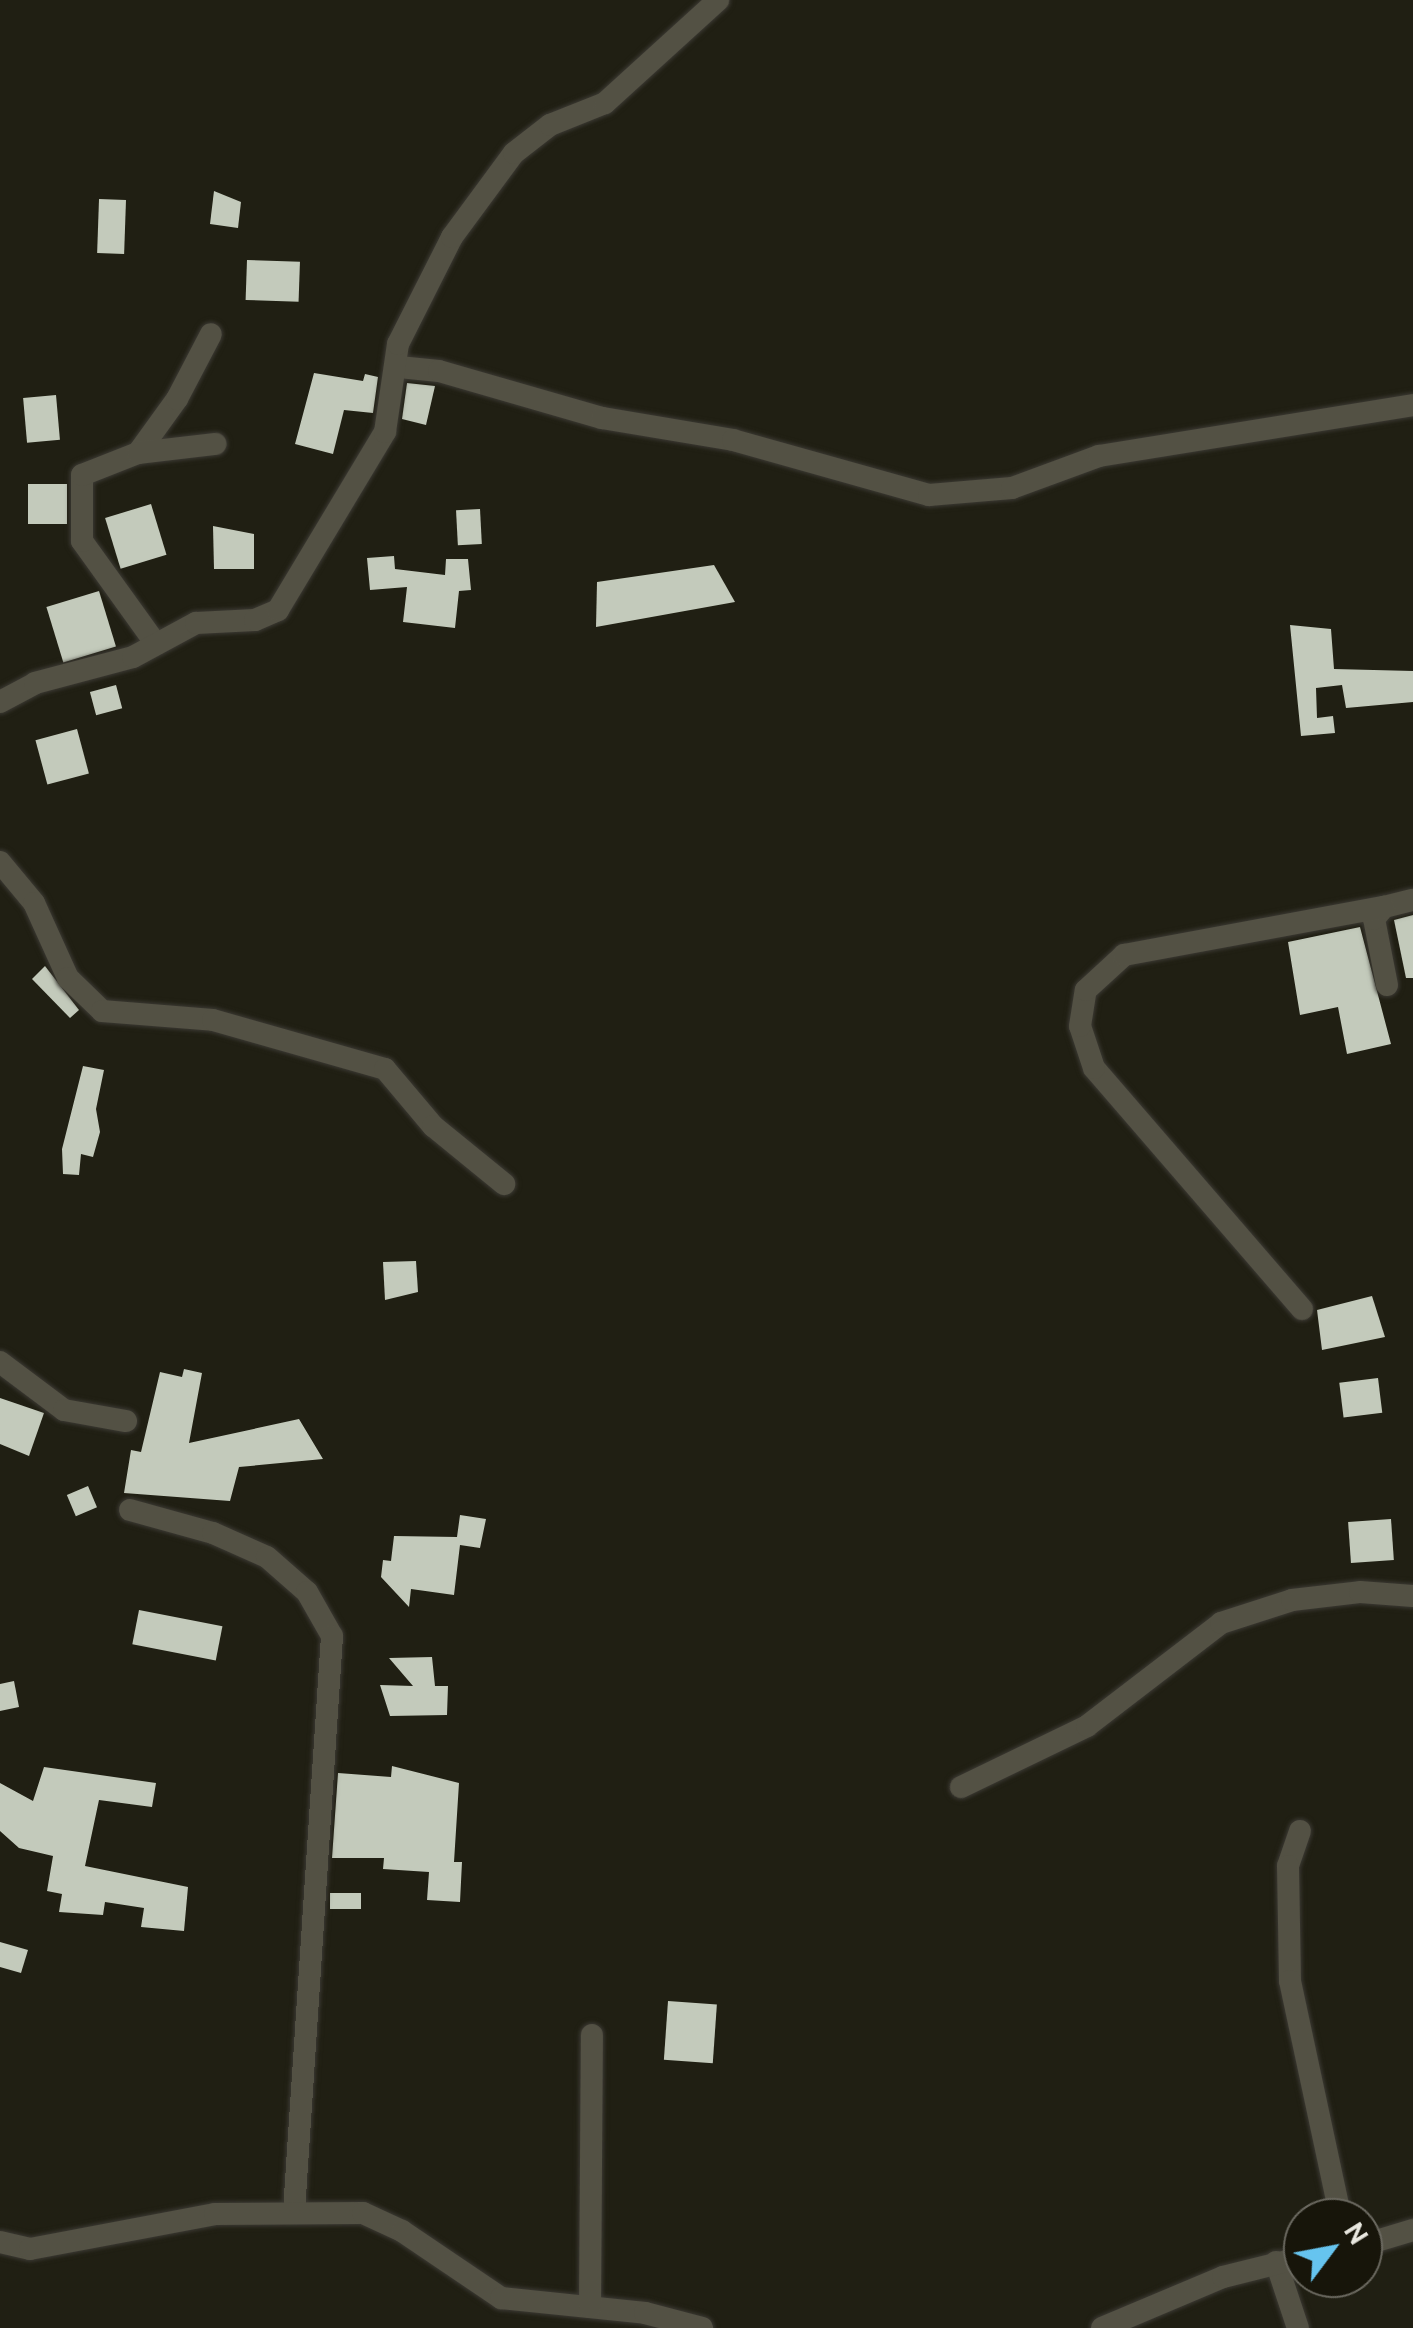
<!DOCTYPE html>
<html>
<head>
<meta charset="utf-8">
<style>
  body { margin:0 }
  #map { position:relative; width:1413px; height:2328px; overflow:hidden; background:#201f13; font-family:Cabin,sans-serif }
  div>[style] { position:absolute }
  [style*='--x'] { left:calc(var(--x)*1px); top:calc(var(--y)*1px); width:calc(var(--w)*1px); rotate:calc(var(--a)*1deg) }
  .building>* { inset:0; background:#c3cabb; transform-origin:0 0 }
  .roads { filter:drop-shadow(0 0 2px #3b3933) drop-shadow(0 0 2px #3b3933) }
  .minor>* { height:22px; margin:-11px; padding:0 11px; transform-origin:11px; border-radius:11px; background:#535144 }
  span { translate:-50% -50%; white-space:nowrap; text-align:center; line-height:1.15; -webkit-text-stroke:10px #17150a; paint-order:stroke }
  .north { position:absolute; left:1283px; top:2198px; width:100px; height:100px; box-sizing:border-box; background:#17150a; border:2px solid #6b6960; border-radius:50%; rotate:58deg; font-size:28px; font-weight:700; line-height:40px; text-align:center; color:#e9e8e0 }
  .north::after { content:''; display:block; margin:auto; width:35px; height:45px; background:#66c4ef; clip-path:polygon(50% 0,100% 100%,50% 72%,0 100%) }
</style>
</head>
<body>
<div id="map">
  <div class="building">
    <div style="clip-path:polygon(214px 191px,241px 202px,238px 228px,210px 224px)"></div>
    <div style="left:126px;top:200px;width:54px;height:27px;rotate:92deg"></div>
    <div style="left:247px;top:260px;width:53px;height:40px;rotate:2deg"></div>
    <div style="clip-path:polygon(314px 373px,363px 381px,365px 374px,378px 377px,373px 413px,344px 410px,333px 454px,295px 444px)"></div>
    <div style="clip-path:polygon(407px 383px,435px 386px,426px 425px,402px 419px)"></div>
    <div style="left:56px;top:395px;width:45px;height:33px;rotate:85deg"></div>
    <div style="left:67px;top:484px;width:40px;height:39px;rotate:90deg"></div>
    <div style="left:151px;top:504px;width:53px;height:48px;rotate:73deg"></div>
    <div style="left:480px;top:509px;width:35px;height:24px;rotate:87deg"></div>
    <div style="clip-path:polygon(213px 526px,254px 534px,254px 569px,214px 569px)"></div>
    <div style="clip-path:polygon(394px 556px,395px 569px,445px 575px,446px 559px,468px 559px,471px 590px,459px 591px,455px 628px,403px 622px,407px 587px,370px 590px,367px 558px)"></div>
    <div style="clip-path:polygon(714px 565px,735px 602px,596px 627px,597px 582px)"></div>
    <div style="left:99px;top:591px;width:58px;height:55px;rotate:73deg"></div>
    <div style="clip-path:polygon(1290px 625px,1331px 629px,1334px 669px,1413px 671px,1413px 702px,1346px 708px,1342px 685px,1316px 688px,1317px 718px,1333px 716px,1335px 733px,1301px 736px)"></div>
    <div style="left:116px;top:685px;width:24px;height:27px;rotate:75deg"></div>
    <div style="left:77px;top:729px;width:46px;height:43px;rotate:75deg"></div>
    <div style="clip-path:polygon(1413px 915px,1413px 978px,1406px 978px,1394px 920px)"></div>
    <div style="clip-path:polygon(1360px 927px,1391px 1044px,1347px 1054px,1338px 1007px,1300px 1015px,1288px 942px)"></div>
    <div style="clip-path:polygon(45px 966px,79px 1010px,70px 1018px,32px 979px)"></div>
    <div style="clip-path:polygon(83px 1066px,104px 1070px,96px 1109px,100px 1132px,93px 1157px,81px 1154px,79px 1175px,63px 1174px,62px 1149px)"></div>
    <div style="clip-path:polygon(416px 1261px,418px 1292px,385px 1300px,383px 1262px)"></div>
    <div style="clip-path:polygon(1372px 1296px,1385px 1337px,1322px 1350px,1317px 1310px)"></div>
    <div style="clip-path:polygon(184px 1369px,202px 1373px,189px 1443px,299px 1419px,323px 1459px,239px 1467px,230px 1501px,124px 1493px,131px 1450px,141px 1452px,160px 1372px,182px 1377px)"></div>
    <div style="left:1378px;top:1378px;width:35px;height:39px;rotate:83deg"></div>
    <div style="clip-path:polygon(0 1398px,44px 1413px,29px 1456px,0 1444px)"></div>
    <div style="left:88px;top:1486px;width:23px;height:23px;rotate:67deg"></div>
    <div style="clip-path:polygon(460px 1515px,486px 1519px,480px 1548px,460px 1545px,454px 1595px,411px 1589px,409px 1607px,381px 1577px,383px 1560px,391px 1561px,394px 1536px,457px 1537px)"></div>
    <div style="left:1391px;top:1519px;width:41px;height:43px;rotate:86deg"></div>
    <div style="left:139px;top:1610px;width:85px;height:35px;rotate:11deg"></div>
    <div style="clip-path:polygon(432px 1657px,435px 1686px,448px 1686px,447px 1715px,390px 1716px,380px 1685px,413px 1686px,389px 1658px)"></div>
    <div style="clip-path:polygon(14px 1681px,19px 1707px,0 1711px,0 1684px)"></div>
    <div style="clip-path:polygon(392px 1766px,459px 1783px,454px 1862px,462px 1862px,460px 1902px,427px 1900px,429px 1872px,383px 1869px,384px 1858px,332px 1858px,338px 1773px,391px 1777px)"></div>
    <div style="clip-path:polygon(44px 1767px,156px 1783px,152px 1807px,99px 1800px,85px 1866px,188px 1887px,184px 1931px,141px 1927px,144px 1908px,105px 1902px,103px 1915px,59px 1912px,62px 1894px,47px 1891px,53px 1856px,19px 1848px,0 1831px,0 1783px,33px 1801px)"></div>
    <div style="left:330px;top:1893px;width:31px;height:16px"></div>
    <div style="clip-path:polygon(0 1942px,28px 1950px,21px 1973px,0 1967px)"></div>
    <div style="left:668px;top:2001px;width:49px;height:59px;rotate:4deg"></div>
  </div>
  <div class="roads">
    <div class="minor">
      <div style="--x:399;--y:367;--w:40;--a:5.7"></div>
      <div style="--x:439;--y:371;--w:170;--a:16.1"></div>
      <div style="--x:602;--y:418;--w:133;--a:9.5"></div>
      <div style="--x:733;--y:440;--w:204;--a:15.7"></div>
      <div style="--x:929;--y:495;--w:83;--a:-4.8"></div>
      <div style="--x:1012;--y:488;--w:93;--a:-20.2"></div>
      <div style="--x:1099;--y:456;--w:318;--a:-9.2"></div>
      <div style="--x:138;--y:453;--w:67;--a:-54.2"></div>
      <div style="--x:177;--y:399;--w:73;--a:-62.4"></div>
      <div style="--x:156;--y:644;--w:127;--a:-125.7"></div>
      <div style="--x:82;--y:541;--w:66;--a:-90"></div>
      <div style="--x:82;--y:475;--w:60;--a:-21.4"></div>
      <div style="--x:138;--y:453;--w:78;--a:-6.7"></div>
      <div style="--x:0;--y:702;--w:40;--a:-28"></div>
      <div style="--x:35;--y:683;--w:101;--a:-14.9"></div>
      <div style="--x:133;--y:657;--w:72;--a:-28.4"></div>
      <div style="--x:196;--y:623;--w:59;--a:-2.9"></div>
      <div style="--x:255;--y:620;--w:25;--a:-23"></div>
      <div style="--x:278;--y:610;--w:208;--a:-59"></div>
      <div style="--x:385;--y:432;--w:89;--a:-81.6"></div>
      <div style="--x:398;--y:344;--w:120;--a:-63.2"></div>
      <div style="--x:452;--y:237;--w:104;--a:-53.6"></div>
      <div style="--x:514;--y:153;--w:46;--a:-37.9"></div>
      <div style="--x:550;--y:125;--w:59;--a:-21.8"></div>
      <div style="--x:605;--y:103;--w:153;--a:-42.3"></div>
      <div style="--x:0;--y:862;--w:53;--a:50.3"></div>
      <div style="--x:34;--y:903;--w:82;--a:65.6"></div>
      <div style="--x:68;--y:978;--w:47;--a:44.1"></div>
      <div style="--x:102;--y:1011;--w:111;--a:4.6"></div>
      <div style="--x:213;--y:1020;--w:179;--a:15.9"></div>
      <div style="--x:385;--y:1069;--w:75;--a:49.9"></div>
      <div style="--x:433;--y:1126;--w:92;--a:39.2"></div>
      <div style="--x:1387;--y:985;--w:67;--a:-101.1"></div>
      <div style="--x:1374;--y:919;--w:16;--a:-50"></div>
      <div style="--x:1384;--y:907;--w:30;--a:-14"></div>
      <div style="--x:1302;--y:1309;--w:318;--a:-130.8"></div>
      <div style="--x:1094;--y:1068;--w:44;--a:-108.4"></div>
      <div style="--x:1080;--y:1026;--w:36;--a:-81"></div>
      <div style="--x:1086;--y:990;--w:52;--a:-42.6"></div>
      <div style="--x:1124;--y:955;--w:264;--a:-10.5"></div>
      <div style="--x:0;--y:1362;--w:80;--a:36.9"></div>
      <div style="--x:64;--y:1410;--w:63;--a:10.1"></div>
      <div style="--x:130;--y:1510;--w:86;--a:15.5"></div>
      <div style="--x:213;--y:1533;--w:59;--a:24"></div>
      <div style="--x:267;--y:1557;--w:53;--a:41.2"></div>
      <div style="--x:307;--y:1592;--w:51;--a:60.4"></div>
      <div style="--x:332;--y:1636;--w:576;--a:93.78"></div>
      <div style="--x:961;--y:1787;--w:140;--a:-25.8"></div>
      <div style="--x:1087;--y:1726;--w:169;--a:-37.5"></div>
      <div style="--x:1221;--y:1623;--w:75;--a:-17.9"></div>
      <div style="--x:1292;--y:1600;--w:68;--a:-6.7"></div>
      <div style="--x:1360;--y:1592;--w:53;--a:4.3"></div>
      <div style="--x:1300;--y:1831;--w:37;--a:109"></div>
      <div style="--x:1288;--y:1866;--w:115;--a:89"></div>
      <div style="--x:1290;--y:1981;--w:242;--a:77.9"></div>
      <div style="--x:0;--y:2242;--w:31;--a:13"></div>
      <div style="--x:30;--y:2249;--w:188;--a:-10.7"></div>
      <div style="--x:215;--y:2214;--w:148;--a:-0.4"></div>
      <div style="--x:363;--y:2213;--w:43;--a:24.8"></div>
      <div style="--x:402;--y:2231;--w:120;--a:34.1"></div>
      <div style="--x:501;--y:2298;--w:145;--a:5.9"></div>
      <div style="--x:645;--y:2313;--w:59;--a:14.7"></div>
      <div style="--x:1363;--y:2245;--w:52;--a:-16.7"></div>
      <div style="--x:1276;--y:2262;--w:70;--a:71.6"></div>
      <div style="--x:590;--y:2307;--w:272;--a:-89.6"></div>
      <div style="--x:1102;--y:2328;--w:131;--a:-22.9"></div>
      <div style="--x:1223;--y:2277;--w:82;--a:-14"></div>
    </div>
  </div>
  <div class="north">N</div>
</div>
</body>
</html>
